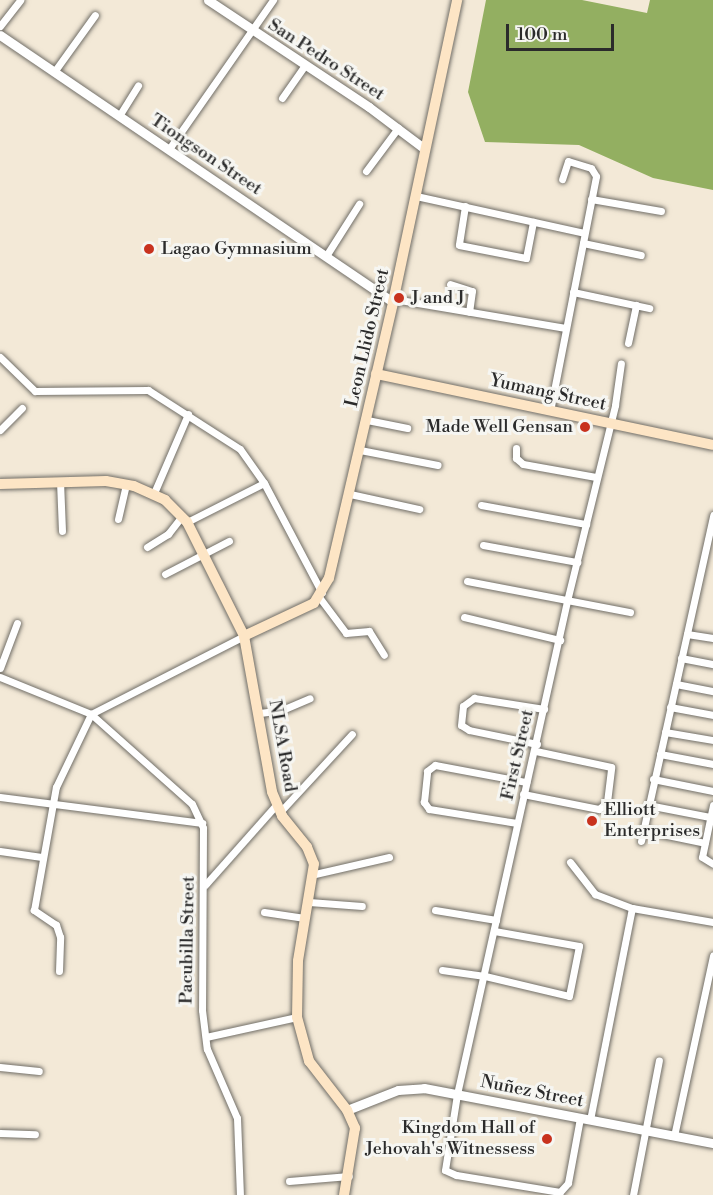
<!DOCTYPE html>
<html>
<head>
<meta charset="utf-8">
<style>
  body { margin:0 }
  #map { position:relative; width:713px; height:1195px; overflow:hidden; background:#f3e9d7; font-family:"Libre Bodoni",serif }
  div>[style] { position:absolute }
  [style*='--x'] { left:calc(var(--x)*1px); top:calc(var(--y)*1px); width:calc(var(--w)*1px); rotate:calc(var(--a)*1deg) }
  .forest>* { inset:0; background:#93af61 }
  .roads { filter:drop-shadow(0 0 2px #716e67) drop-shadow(0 0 2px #716e67) }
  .minor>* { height:7px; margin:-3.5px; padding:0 3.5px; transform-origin:3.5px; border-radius:3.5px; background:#fff }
  .tertiary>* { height:9px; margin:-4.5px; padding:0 4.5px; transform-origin:4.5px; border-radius:4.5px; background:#fff }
  .secondary>* { height:10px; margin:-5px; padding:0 5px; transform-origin:5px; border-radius:5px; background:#fde5c5 }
  .dots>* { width:16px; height:16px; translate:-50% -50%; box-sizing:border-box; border:3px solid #f6f6f2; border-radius:50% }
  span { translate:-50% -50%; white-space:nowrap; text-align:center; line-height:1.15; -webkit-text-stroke:6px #f6f6f2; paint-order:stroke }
  .street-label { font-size:18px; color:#2b2b2b }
  .poi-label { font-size:18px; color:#2b2b2b }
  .left { translate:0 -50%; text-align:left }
  .right { translate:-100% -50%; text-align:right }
  .scale { position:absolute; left:506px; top:24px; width:108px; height:27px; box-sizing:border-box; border:3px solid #2b2b2b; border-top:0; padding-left:8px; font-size:18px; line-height:21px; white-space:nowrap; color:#2b2b2b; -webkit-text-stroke:4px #f6f6f2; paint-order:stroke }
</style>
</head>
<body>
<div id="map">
  <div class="forest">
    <div style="clip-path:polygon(486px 0,582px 0,647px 13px,650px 0,713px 0,713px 190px,653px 178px,579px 145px,485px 142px,468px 92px)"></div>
  </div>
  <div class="roads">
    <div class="minor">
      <div style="--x:0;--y:26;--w:33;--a:-52"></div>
      <div style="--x:54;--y:72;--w:70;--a:-54.3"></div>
      <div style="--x:282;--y:98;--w:40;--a:-55.1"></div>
      <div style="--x:119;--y:116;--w:36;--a:-58"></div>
      <div style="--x:169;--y:149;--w:182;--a:-55.1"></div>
      <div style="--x:366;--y:171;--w:54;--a:-53.3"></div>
      <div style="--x:416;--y:196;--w:172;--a:12.4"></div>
      <div style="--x:591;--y:199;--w:71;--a:9.7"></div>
      <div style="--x:465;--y:206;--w:39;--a:99"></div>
      <div style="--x:459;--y:245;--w:68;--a:11"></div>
      <div style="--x:526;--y:258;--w:37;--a:-79"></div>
      <div style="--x:583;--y:243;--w:59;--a:11.7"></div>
      <div style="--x:326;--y:256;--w:62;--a:-57.6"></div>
      <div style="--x:450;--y:284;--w:23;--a:18"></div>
      <div style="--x:472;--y:291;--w:21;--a:98"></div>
      <div style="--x:573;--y:292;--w:78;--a:11.9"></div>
      <div style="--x:394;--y:299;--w:174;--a:9.6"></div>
      <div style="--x:628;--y:343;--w:39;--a:-78"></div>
      <div style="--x:0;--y:357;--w:49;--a:44.2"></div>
      <div style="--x:35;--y:391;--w:113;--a:-0.5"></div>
      <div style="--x:148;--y:390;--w:109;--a:32.7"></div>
      <div style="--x:240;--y:449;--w:42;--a:54.8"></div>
      <div style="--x:264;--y:483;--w:124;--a:62.2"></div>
      <div style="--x:550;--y:411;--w:239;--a:-78.9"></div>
      <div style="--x:596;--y:176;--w:9;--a:-122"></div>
      <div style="--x:591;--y:168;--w:24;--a:-163"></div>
      <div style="--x:568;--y:161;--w:19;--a:108"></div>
      <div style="--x:367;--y:420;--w:41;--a:11.3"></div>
      <div style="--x:0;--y:430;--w:31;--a:-45"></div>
      <div style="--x:516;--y:448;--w:10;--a:90"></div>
      <div style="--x:516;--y:458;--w:9;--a:41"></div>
      <div style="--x:523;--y:464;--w:74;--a:10.1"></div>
      <div style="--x:360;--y:450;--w:79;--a:10.9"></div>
      <div style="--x:60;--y:481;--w:50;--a:87.7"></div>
      <div style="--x:154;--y:493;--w:86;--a:-66.7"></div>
      <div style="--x:350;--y:494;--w:71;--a:12.3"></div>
      <div style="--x:481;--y:505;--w:107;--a:10.3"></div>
      <div style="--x:118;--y:519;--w:36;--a:-77"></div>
      <div style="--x:187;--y:522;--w:86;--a:-26.9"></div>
      <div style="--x:483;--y:545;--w:96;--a:10.3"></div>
      <div style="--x:147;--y:547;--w:25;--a:-32"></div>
      <div style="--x:168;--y:534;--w:23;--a:-52"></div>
      <div style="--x:165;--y:574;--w:72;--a:-27.3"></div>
      <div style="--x:467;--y:581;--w:166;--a:10.8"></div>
      <div style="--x:319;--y:597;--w:45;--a:53.1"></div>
      <div style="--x:346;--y:633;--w:23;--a:-5"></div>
      <div style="--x:369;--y:631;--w:28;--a:58"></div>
      <div style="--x:464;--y:617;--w:99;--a:13.5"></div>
      <div style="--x:687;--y:634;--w:26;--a:9"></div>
      <div style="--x:681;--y:658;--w:33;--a:11"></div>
      <div style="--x:0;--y:668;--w:48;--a:-69.3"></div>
      <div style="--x:0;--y:677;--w:98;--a:22.1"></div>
      <div style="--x:91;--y:714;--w:172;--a:-27"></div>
      <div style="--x:676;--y:684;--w:38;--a:11"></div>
      <div style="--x:670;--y:707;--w:44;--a:10.5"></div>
      <div style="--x:260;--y:713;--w:22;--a:-8"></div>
      <div style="--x:282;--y:710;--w:30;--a:-23"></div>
      <div style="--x:665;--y:732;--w:49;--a:9.5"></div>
      <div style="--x:537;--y:744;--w:69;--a:-168.4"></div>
      <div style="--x:469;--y:730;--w:9;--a:-148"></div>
      <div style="--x:461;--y:725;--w:19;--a:-84"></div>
      <div style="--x:463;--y:706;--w:14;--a:-36"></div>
      <div style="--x:474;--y:698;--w:71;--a:8.9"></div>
      <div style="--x:660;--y:754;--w:54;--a:10.7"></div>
      <div style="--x:653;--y:779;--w:61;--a:11.3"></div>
      <div style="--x:523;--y:794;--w:77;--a:11.2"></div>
      <div style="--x:599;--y:809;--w:11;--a:-41"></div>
      <div style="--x:607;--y:802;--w:35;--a:-83"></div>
      <div style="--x:611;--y:767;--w:77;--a:-168"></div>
      <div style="--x:0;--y:797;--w:204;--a:7.3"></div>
      <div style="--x:648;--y:805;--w:63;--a:11"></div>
      <div style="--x:713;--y:805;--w:53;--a:101.9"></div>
      <div style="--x:702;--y:857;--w:13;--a:32"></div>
      <div style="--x:280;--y:812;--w:106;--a:-47.3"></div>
      <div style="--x:517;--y:823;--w:89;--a:-171"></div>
      <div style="--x:429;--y:809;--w:9;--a:-126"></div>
      <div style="--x:424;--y:802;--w:31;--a:-84"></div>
      <div style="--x:427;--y:771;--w:10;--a:-37"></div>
      <div style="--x:435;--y:765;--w:93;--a:10.6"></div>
      <div style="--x:643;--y:830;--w:63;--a:11.8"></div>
      <div style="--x:641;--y:841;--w:334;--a:-77.5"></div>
      <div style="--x:0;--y:851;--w:42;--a:8.1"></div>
      <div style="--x:570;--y:862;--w:41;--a:52"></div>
      <div style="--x:595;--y:894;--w:40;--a:21"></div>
      <div style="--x:632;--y:908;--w:82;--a:9.8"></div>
      <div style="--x:315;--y:874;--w:76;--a:-12.9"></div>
      <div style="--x:205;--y:885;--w:107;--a:-48.4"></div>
      <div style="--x:309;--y:902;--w:53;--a:4.3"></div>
      <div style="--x:435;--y:910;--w:62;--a:9.3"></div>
      <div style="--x:264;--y:912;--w:41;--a:8.3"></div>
      <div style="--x:442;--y:970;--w:43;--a:7.9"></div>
      <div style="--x:485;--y:976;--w:86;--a:13.4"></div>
      <div style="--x:569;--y:996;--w:51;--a:-78.7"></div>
      <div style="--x:579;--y:946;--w:86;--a:-170"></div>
      <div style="--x:59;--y:971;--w:34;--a:-88"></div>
      <div style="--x:60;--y:937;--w:13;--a:-108"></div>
      <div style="--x:56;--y:925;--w:27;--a:-146"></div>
      <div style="--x:34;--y:910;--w:125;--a:-79.9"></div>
      <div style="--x:56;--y:787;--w:81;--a:-64.4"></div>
      <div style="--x:91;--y:714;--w:135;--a:41.7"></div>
      <div style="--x:192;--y:804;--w:26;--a:65"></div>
      <div style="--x:203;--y:828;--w:182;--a:90.3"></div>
      <div style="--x:202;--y:1010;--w:39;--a:83"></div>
      <div style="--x:207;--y:1049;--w:75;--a:66.5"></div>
      <div style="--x:237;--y:1118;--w:77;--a:87.8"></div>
      <div style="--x:206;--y:1037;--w:93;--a:-12.4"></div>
      <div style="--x:0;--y:1067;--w:39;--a:6"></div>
      <div style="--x:580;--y:1118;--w:66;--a:100.5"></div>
      <div style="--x:568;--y:1183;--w:12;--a:132"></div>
      <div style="--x:560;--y:1192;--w:105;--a:-170.7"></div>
      <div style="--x:456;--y:1175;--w:12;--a:-156"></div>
      <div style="--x:445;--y:1170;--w:77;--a:-81"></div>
      <div style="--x:457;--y:1094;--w:505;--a:-77.42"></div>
      <div style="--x:567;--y:601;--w:202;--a:-76.2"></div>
      <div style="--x:615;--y:405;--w:42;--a:-81.9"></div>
      <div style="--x:590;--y:1120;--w:216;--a:-78.8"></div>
      <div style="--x:0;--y:1133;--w:35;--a:2"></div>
      <div style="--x:674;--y:1136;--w:185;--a:-77.8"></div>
      <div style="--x:289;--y:1181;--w:60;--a:-4.8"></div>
      <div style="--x:633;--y:1195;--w:137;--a:-79.1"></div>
    </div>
    <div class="tertiary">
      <div style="--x:208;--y:0;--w:193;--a:33.6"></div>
      <div style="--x:369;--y:107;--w:70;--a:36.9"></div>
      <div style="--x:0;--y:35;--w:475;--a:34.2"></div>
      <div style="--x:347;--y:1110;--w:55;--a:-21.4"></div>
      <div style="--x:398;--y:1090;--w:26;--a:-4"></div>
      <div style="--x:424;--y:1088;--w:294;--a:10.8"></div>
    </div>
    <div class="secondary">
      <div style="--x:376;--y:374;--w:344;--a:11.9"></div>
      <div style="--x:0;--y:484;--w:106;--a:-1.6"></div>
      <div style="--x:106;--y:481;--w:28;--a:10"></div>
      <div style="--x:134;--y:486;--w:34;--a:24"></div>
      <div style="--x:165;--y:500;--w:31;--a:45"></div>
      <div style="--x:187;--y:522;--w:127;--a:63.4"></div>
      <div style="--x:244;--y:636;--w:158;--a:79.8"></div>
      <div style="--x:272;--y:792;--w:26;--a:67"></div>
      <div style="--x:282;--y:816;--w:40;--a:51"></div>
      <div style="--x:307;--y:847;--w:18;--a:68"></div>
      <div style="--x:314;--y:864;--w:98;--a:99.4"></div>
      <div style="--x:298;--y:961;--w:56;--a:91"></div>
      <div style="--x:297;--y:1017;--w:46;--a:74.7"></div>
      <div style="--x:309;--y:1061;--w:62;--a:52.2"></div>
      <div style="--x:347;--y:1110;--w:20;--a:66"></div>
      <div style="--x:355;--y:1128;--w:68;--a:99.3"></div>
      <div style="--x:244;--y:636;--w:77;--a:-25.2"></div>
      <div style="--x:314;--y:603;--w:29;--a:-59"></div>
      <div style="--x:329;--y:578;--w:283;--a:-76.9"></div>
      <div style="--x:393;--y:302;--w:309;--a:-78"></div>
    </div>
  </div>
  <div class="dots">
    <div style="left:149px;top:249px;background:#c8321e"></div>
    <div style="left:399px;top:298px;background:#c8321e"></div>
    <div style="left:585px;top:427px;background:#c8321e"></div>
    <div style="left:592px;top:821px;background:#c8321e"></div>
    <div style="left:547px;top:1139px;background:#c8321e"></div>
  </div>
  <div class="street-label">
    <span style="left:326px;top:60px;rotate:33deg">San Pedro Street</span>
    <span style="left:206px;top:155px;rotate:34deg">Tiongson Street</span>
    <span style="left:368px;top:338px;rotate:-77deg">Leon Llido Street</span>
    <span style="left:548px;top:393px;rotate:12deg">Yumang Street</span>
    <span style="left:282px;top:746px;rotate:80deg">NLSA Road</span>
    <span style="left:518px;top:755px;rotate:-77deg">First Street</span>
    <span style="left:188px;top:940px;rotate:-89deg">Pacubilla Street</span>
    <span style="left:532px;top:1092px;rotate:11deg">Nuñez Street</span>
  </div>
  <div class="poi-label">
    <span class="left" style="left:161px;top:249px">Lagao Gymnasium</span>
    <span class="left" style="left:411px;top:298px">J and J</span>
    <span class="right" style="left:573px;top:427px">Made Well Gensan</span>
    <span class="left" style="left:604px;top:821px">Elliott<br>Enterprises</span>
    <span class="right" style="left:535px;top:1139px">Kingdom Hall of<br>Jehovah's Witnessess</span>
  </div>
  <div class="scale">100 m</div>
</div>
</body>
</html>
